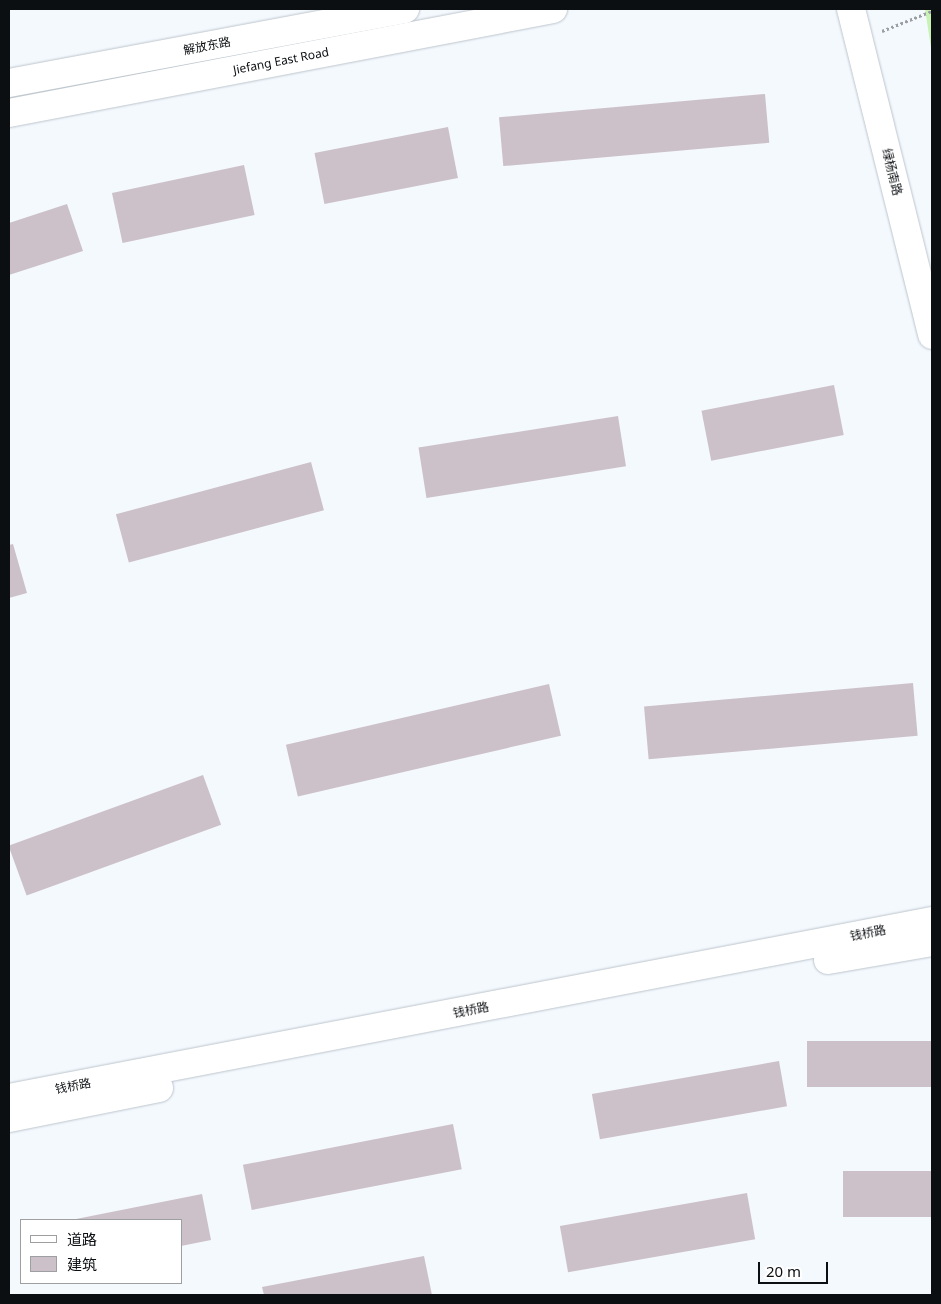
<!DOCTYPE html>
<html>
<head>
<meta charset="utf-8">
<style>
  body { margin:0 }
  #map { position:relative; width:941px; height:1304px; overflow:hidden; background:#f4f9fe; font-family:"Noto Sans","Noto Sans SC",sans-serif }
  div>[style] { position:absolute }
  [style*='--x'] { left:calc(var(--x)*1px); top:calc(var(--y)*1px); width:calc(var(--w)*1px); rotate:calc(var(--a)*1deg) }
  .green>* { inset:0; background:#c8f3b3 }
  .building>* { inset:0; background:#ccc1c8; transform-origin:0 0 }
  .path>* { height:3px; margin-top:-1.5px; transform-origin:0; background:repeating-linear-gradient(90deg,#9b9fa3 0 2.5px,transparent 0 5px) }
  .roads { filter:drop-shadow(0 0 1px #bcc5cc) drop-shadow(0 0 1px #bcc5cc) }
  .secondary>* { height:28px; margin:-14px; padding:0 14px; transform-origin:14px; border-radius:14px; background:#fff }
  span { translate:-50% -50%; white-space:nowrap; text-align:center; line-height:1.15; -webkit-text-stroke:4.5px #fff; paint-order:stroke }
  .street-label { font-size:12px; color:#0c0f12 }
  .frame { position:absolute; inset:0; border:10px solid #0c0f12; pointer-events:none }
  .legend { position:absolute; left:20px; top:1219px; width:162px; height:65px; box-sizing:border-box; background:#fff; border:1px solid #9e9fa0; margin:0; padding:6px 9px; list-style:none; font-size:15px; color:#0c0f12 }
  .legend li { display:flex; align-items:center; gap:10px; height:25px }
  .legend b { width:25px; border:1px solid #9e9fa0 }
  .scale { position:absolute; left:758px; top:1262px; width:70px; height:22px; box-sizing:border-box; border:2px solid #0c0f12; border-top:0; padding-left:6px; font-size:15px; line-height:18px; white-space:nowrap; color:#0c0f12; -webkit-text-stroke:4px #fff; paint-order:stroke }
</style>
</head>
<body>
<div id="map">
  <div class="green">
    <div style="clip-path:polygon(925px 9px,932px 9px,932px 54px)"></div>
  </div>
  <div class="building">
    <div style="left:765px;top:94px;width:49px;height:267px;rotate:85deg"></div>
    <div style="left:448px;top:127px;width:52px;height:136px;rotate:79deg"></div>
    <div style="left:244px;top:165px;width:51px;height:135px;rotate:78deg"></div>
    <div style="clip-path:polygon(67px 204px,83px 251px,9px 275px,9px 223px)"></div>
    <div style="left:834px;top:385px;width:51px;height:135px;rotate:79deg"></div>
    <div style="left:618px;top:416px;width:51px;height:202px;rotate:81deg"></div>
    <div style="left:311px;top:462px;width:50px;height:202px;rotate:75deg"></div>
    <div style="clip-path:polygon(13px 544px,27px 593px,9px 598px,9px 545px)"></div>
    <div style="left:913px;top:683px;width:53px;height:270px;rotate:85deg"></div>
    <div style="left:549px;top:684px;width:53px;height:270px;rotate:77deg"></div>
    <div style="left:203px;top:775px;width:53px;height:207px;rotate:70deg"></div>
    <div style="left:932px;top:1041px;width:46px;height:125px;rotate:90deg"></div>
    <div style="left:779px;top:1061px;width:46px;height:190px;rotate:80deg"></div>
    <div style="left:453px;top:1124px;width:46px;height:214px;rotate:79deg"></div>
    <div style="left:932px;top:1171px;width:46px;height:89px;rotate:90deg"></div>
    <div style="left:747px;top:1193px;width:47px;height:190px;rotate:80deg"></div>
    <div style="clip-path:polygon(202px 1194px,211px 1240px,181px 1246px,181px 1220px,71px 1220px)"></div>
    <div style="clip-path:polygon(424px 1256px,432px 1295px,264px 1295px,262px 1287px)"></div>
  </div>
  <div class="path">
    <div style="--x:882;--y:31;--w:54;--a:-21.8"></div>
  </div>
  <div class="roads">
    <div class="secondary">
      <div style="--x:851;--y:9;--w:336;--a:76"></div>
      <div style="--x:9;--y:83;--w:403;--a:-10.6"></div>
      <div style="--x:9;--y:113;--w:554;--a:-10.82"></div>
      <div style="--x:828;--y:960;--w:106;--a:-9.8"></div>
      <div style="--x:9;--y:1098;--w:940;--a:-10.86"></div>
      <div style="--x:9;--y:1118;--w:153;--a:-11.3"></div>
    </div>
  </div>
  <div class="street-label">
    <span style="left:207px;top:46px;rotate:-11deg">解放东路</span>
    <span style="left:281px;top:61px;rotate:-11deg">Jiefang East Road</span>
    <span style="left:892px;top:172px;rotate:76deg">绿杨南路</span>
    <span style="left:868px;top:933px;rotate:-11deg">钱桥路</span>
    <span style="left:471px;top:1010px;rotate:-11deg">钱桥路</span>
    <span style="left:73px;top:1086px;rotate:-11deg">钱桥路</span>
  </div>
  <div class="frame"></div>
  <ul class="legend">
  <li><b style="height:6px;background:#fff"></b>道路</li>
  <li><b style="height:14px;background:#ccc1c8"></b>建筑</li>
  </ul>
  <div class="scale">20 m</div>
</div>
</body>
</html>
